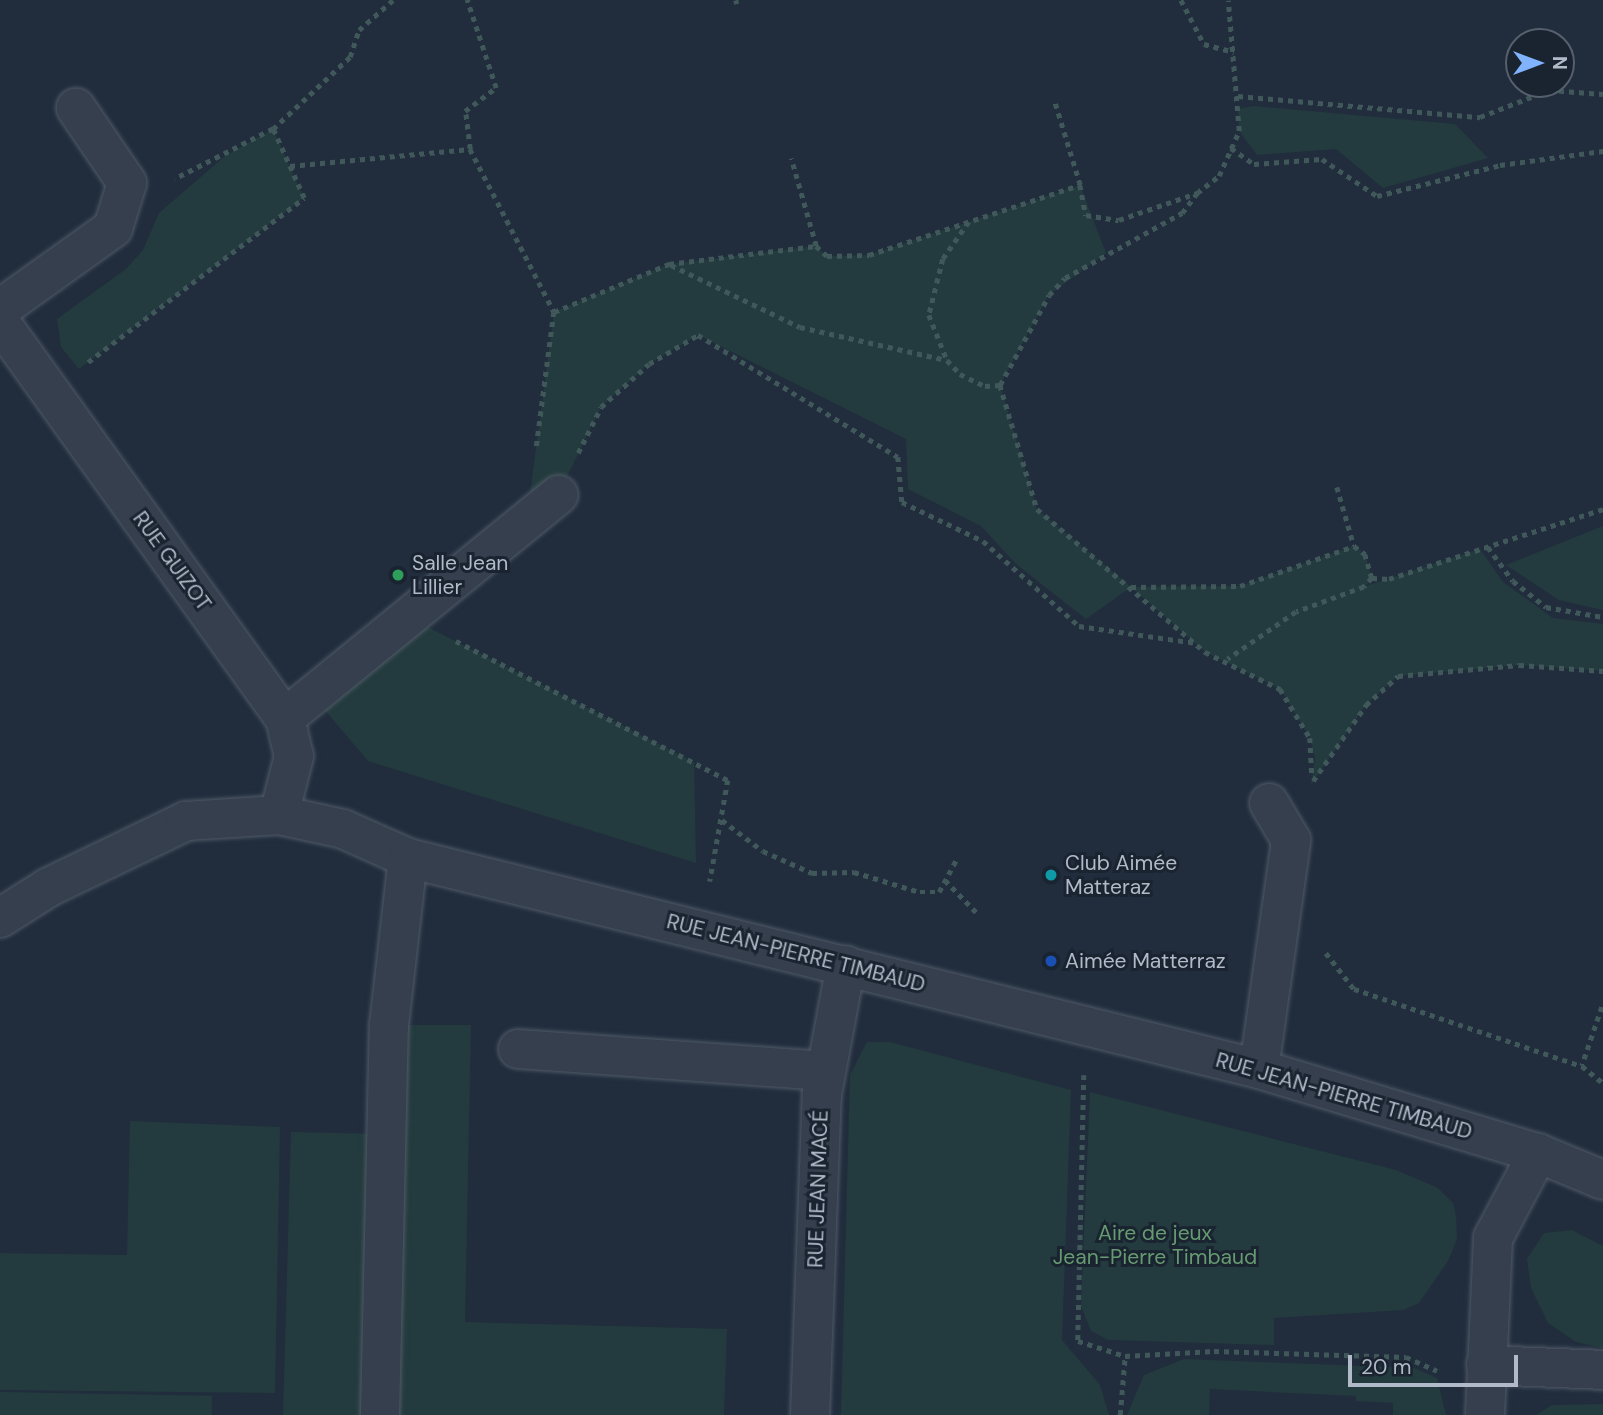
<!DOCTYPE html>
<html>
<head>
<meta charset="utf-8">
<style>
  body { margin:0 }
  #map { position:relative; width:1603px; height:1415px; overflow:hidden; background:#212d3d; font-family:"DM Sans",sans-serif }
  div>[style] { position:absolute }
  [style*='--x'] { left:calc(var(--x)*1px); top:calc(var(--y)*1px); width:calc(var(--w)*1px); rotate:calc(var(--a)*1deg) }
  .green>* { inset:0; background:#233b3e; transform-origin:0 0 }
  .path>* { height:4.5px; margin-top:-2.25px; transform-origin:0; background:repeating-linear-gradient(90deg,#41585b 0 5px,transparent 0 10px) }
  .roads { filter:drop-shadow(0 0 2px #505a67) drop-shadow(0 0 2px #505a67) }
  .minor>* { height:38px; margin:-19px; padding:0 19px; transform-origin:19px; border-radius:19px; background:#353f4d }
  .dots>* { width:19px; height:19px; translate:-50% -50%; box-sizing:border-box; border:4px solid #1a2431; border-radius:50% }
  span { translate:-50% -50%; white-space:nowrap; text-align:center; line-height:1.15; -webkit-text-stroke:6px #1a2431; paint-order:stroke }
  .street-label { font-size:21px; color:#b0bac8 }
  .poi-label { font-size:21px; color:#b0bac8 }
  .left { translate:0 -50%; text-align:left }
  .park-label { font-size:21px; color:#669b71 }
  .north { position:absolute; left:1505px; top:28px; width:70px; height:70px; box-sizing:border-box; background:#1a2431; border:2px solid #56606d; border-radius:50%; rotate:90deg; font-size:19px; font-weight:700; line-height:28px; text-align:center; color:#b0bac8 }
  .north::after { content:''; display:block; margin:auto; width:24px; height:32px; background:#80b2fe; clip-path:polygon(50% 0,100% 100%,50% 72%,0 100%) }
  .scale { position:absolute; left:1348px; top:1355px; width:170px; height:32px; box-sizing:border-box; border:4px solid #b0bac8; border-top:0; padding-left:9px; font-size:21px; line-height:24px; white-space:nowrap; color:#b0bac8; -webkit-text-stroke:5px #1a2431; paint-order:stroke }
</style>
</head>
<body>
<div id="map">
  <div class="green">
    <div style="clip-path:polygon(1253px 106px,1455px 124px,1488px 158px,1383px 188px,1336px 149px,1257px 155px,1239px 131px,1238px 109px)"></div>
    <div style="clip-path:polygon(273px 129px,304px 198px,79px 369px,61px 347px,57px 319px,126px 269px,143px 250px,159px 213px,225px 156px)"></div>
    <div style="clip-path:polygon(1080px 185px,1106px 253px,1049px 295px,1000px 385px,1037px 509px,1131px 587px,1240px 586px,1354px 546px,1365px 554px,1372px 578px,1366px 586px,1480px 549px,1503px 582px,1553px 618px,1603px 624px,1603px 671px,1519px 665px,1398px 676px,1366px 705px,1311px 785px,1315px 758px,1310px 738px,1280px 689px,1205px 652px,1131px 587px,1086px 619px,1016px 564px,981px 526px,908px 489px,906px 439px,698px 335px,649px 364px,601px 407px,558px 495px,526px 524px,554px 312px,669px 264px,816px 246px,827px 256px,869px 255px)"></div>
    <div style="clip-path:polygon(1603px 526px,1603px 610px,1559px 600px,1506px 565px)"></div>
    <div style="clip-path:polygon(408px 617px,694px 762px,696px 863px,368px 761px,312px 695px)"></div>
    <div style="clip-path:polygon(389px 1025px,471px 1025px,465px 1322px,727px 1329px,724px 1415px,283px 1415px,291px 1132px,386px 1134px)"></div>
    <div style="clip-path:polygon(867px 1042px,890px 1042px,1071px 1090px,1062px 1340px,1100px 1385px,1109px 1415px,841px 1415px,850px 1075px)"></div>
    <div style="clip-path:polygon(1090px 1092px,1396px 1170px,1438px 1188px,1453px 1203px,1456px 1216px,1457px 1239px,1448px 1261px,1419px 1303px,1403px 1310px,1274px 1318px,1274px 1345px,1108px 1340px,1091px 1331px,1081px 1306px)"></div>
    <div style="clip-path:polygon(130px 1121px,280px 1127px,275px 1393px,0 1390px,0 1253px,127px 1255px)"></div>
    <div style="clip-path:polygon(1572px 1230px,1603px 1246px,1603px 1348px,1576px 1342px,1548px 1323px,1531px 1288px,1527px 1259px,1544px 1233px)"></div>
    <div style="clip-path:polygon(1184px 1359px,1414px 1368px,1437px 1378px,1446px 1415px,1393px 1415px,1393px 1403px,1356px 1401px,1356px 1396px,1210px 1389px,1209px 1415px,1127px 1415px,1144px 1375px)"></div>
    <div style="left:0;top:1392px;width:212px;height:23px;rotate:1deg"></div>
    <div style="clip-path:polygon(1603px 1404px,1603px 1415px,1536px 1415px,1552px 1405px)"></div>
  </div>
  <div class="path">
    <div style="--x:736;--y:0;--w:4;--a:76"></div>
    <div style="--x:1181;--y:0;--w:50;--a:62.4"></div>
    <div style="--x:1204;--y:44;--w:31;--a:15"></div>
    <div style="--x:1238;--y:96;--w:243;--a:5"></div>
    <div style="--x:1480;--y:117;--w:74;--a:-21.4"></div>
    <div style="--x:1549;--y:90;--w:54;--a:4.2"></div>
    <div style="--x:273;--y:129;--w:105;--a:-43.1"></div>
    <div style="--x:350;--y:57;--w:28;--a:-72"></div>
    <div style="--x:359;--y:30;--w:45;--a:-41.4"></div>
    <div style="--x:1231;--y:148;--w:28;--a:35"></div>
    <div style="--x:1254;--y:164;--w:68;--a:-4.2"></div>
    <div style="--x:1322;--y:159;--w:66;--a:33.9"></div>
    <div style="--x:1377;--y:196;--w:127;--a:-14.1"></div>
    <div style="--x:1500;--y:165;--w:104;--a:-7.7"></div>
    <div style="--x:470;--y:149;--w:183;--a:62.7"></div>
    <div style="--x:554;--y:312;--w:139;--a:97.4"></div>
    <div style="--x:290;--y:166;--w:181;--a:-5.4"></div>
    <div style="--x:470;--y:149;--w:38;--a:-97"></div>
    <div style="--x:465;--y:111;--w:39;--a:-37"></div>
    <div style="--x:496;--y:88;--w:93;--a:-108.2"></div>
    <div style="--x:1080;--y:185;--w:31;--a:79"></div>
    <div style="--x:1086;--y:215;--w:33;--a:9"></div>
    <div style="--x:1119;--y:220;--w:83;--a:-19.1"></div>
    <div style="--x:1197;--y:193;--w:28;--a:-38"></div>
    <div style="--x:1219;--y:176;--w:49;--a:-66"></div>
    <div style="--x:1239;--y:131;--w:131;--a:-94.8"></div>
    <div style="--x:969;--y:222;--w:45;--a:125.1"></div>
    <div style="--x:943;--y:259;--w:58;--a:104"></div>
    <div style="--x:929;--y:315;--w:48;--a:68.2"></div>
    <div style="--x:947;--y:360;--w:19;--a:47"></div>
    <div style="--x:960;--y:374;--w:28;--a:26"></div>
    <div style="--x:985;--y:386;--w:15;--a:-4"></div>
    <div style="--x:1000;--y:385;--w:102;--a:-61.4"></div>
    <div style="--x:1049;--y:295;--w:23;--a:-47"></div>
    <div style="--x:1065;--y:278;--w:134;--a:-29.1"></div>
    <div style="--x:1182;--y:213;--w:25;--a:-53"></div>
    <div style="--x:816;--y:246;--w:15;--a:42"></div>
    <div style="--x:827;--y:256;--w:42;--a:-1.4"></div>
    <div style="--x:869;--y:255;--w:222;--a:-18.4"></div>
    <div style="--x:1080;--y:185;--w:86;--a:-107"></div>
    <div style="--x:671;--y:265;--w:143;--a:25.7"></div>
    <div style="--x:800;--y:327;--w:150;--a:12.7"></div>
    <div style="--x:554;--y:312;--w:125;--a:-22.7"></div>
    <div style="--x:669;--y:264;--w:148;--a:-7"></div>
    <div style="--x:816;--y:246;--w:91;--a:-105.9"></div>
    <div style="--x:88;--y:362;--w:271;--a:-37.2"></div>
    <div style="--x:304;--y:198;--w:76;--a:-114.2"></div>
    <div style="--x:273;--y:129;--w:110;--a:153"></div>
    <div style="--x:1000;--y:385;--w:129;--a:73.4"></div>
    <div style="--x:1037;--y:509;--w:221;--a:40.4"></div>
    <div style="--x:1205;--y:652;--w:84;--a:26.3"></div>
    <div style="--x:1280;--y:689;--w:57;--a:58.5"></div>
    <div style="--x:1310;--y:738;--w:38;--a:87"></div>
    <div style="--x:578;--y:453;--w:51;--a:-63.4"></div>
    <div style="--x:601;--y:407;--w:64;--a:-41.9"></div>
    <div style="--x:649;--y:364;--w:57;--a:-30.6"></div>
    <div style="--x:698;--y:335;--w:234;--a:31.4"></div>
    <div style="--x:898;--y:457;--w:45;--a:84.9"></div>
    <div style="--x:902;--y:502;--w:90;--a:25.7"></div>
    <div style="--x:983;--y:541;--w:128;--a:41.5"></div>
    <div style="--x:1079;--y:626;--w:117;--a:8.3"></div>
    <div style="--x:1337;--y:487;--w:61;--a:73.9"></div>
    <div style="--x:1488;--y:547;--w:42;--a:53.7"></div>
    <div style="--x:1513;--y:581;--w:42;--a:38.2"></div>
    <div style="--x:1546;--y:607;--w:58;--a:10"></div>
    <div style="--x:1372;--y:578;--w:17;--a:3"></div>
    <div style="--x:1389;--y:579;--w:225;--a:-18.1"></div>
    <div style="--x:1131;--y:587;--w:109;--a:-0.5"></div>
    <div style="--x:1240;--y:586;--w:121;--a:-19.3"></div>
    <div style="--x:1354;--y:546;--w:14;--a:36"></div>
    <div style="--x:1365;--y:554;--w:25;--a:74"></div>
    <div style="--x:1372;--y:578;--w:12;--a:132"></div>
    <div style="--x:1364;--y:587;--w:72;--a:159.8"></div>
    <div style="--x:1296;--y:612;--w:83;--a:145.3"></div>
    <div style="--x:456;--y:641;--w:305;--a:27.1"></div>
    <div style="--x:728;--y:780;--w:103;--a:100.1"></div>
    <div style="--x:1313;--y:781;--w:93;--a:-55.1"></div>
    <div style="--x:1366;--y:705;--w:43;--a:-42.2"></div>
    <div style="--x:1398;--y:676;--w:121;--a:-5.2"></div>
    <div style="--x:1519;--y:665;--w:84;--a:4.1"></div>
    <div style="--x:722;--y:820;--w:51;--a:37.1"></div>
    <div style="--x:763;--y:851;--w:54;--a:24.2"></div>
    <div style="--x:812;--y:873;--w:42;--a:-1.4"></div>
    <div style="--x:854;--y:872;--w:69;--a:16.9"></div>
    <div style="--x:920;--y:892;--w:19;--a:0"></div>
    <div style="--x:939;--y:892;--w:36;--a:-62"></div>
    <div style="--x:945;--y:880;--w:45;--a:45.9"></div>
    <div style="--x:1326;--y:953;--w:46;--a:52.1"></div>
    <div style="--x:1354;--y:989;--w:241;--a:18.7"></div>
    <div style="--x:1602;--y:1007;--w:62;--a:108.7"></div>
    <div style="--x:1582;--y:1066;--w:27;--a:39"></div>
    <div style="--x:1084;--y:1075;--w:266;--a:91.3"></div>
    <div style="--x:1078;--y:1341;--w:49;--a:17.7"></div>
    <div style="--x:1125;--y:1356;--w:89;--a:-3.2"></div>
    <div style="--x:1214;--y:1351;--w:192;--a:1.8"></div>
    <div style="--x:1406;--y:1357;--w:34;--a:24"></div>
    <div style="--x:1120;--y:1415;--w:59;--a:-85.2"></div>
  </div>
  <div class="roads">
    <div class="minor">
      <div style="--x:0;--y:309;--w:139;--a:-35.6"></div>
      <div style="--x:113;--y:228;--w:47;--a:-72.7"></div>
      <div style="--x:127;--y:183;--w:91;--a:-124.2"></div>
      <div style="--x:0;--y:322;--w:488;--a:54.3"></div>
      <div style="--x:285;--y:718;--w:39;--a:77"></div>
      <div style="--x:294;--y:756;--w:61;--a:104.3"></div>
      <div style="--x:285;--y:718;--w:353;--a:-39.2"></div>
      <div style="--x:0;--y:918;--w:58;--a:-32.3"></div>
      <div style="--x:49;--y:887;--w:152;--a:-25.7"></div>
      <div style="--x:186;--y:821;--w:93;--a:-3.7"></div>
      <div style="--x:279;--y:815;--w:66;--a:12.3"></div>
      <div style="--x:343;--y:829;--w:71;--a:24"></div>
      <div style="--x:408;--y:858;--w:877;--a:13.93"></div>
      <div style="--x:1259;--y:1069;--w:291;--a:16.8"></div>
      <div style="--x:1538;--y:1153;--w:70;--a:22.6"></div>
      <div style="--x:518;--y:1049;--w:308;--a:4.1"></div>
      <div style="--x:1259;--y:1069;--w:231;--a:-82"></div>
      <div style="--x:1291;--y:840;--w:43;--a:-120.7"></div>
      <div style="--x:1486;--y:1365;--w:117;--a:2.4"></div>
      <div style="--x:380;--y:1415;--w:390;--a:-88.7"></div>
      <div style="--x:389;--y:1025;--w:168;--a:-83.5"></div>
      <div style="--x:810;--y:1415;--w:321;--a:-87.9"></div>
      <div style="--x:822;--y:1094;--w:131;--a:-79.5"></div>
      <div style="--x:1485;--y:1415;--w:177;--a:-87.4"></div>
      <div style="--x:1493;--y:1238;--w:96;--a:-62.1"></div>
    </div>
  </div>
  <div class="dots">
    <div style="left:398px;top:575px;background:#2e9e5b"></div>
    <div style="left:1051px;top:875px;background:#0f9aa8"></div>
    <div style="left:1051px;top:961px;background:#1a4fb4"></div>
  </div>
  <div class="street-label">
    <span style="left:172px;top:561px;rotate:54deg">RUE GUIZOT</span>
    <span style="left:796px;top:953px;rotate:14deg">RUE JEAN-PIERRE TIMBAUD</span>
    <span style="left:1344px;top:1096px;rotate:16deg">RUE JEAN-PIERRE TIMBAUD</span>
    <span style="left:818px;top:1189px;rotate:-88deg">RUE JEAN MACÉ</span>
  </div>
  <div class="poi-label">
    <span class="left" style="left:412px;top:575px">Salle Jean<br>Lillier</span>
    <span class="left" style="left:1065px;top:875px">Club Aimée<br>Matteraz</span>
    <span class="left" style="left:1065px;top:961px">Aimée Matterraz</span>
  </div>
  <div class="park-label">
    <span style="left:1155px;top:1245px">Aire de jeux<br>Jean-Pierre Timbaud</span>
  </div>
  <div class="north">N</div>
  <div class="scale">20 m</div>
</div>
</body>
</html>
